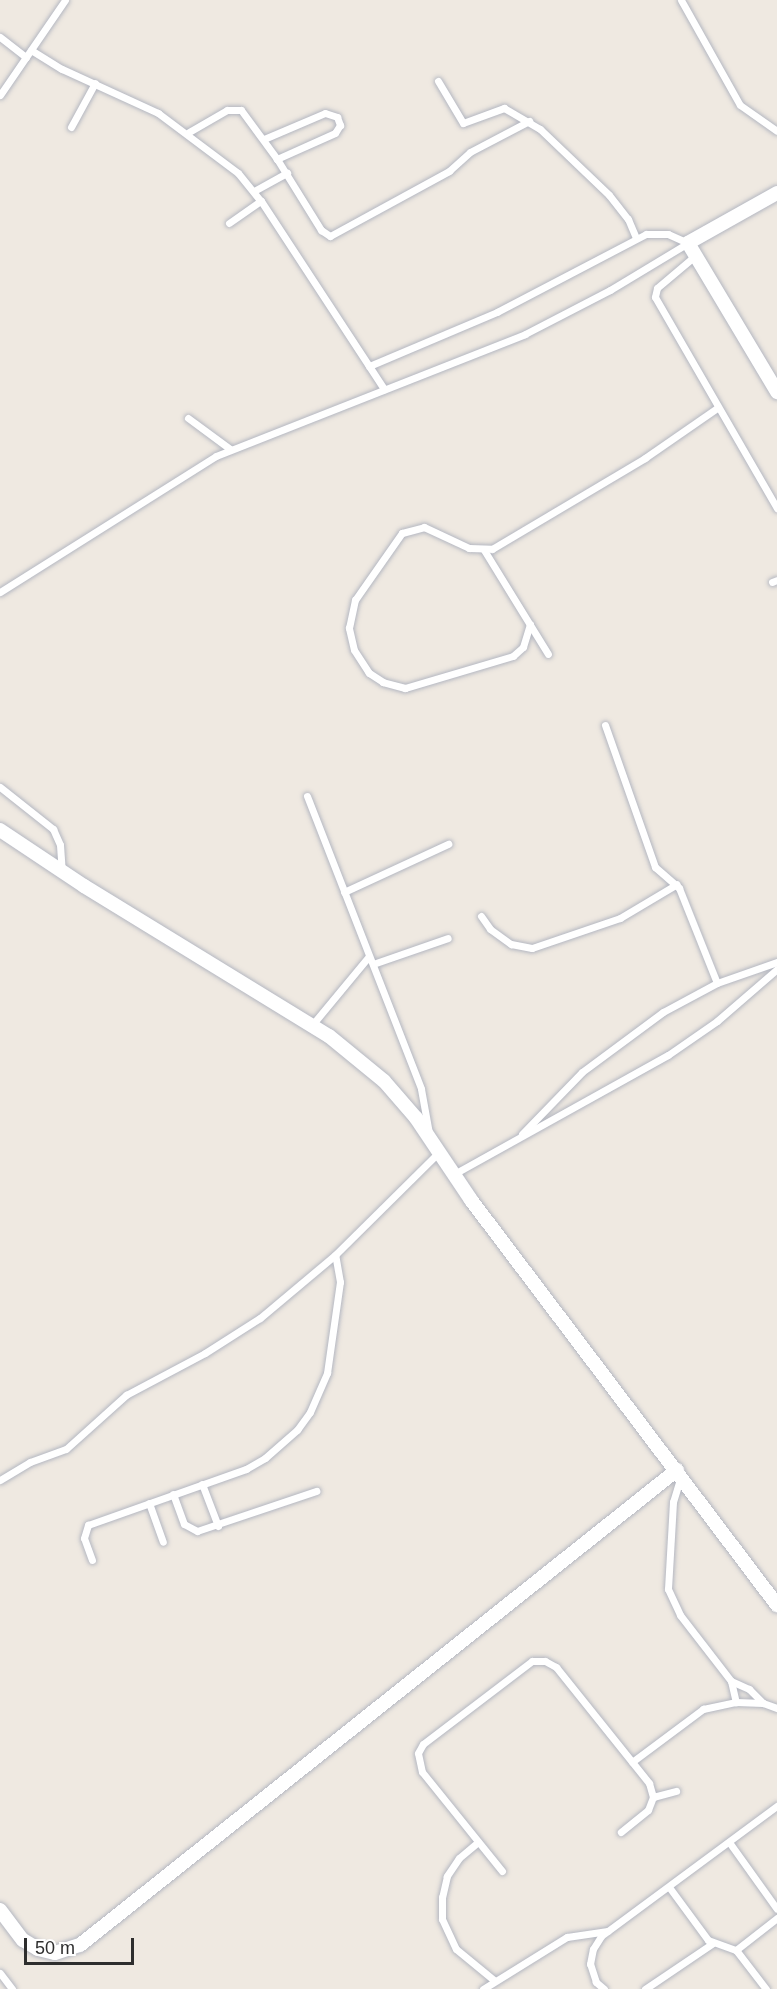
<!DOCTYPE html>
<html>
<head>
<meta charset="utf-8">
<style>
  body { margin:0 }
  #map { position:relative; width:777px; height:1989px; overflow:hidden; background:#efe9e1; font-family:Helvetica,sans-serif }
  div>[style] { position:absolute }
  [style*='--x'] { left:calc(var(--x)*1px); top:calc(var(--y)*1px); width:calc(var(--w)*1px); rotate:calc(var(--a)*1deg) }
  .roads { filter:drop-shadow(0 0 2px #b4b7c1) drop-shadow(0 0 2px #b4b7c1) }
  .service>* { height:7px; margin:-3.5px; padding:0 3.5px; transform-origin:3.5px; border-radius:3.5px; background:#fff }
  .minor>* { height:14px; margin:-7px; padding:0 7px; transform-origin:7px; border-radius:7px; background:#fff }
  span { translate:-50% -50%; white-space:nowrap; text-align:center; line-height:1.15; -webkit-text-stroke:5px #fff; paint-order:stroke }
  .scale { position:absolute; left:24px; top:1938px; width:110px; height:27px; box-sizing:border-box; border:3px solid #2e2e2e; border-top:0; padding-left:8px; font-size:18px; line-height:21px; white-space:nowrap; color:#2e2e2e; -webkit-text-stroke:4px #fff; paint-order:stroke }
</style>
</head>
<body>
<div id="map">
  <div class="roads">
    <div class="service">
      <div style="--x:681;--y:0;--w:120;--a:60.7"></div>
      <div style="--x:740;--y:105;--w:45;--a:35.1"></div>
      <div style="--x:0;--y:37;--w:33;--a:38"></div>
      <div style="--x:31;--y:50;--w:36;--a:32"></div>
      <div style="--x:62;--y:69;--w:106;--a:24.6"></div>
      <div style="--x:158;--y:113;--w:100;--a:36.9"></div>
      <div style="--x:238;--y:173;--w:36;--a:51"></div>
      <div style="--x:261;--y:201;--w:225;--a:56.8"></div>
      <div style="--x:438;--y:81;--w:49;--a:59.2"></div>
      <div style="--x:463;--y:123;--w:44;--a:-20.1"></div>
      <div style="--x:504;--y:108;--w:42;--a:30.3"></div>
      <div style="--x:540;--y:129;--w:95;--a:43.7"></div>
      <div style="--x:609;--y:195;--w:31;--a:52"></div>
      <div style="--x:628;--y:219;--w:21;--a:67"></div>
      <div style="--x:0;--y:95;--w:115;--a:-55.6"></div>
      <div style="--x:71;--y:127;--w:50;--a:-61.4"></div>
      <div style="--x:189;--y:132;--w:44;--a:-30.1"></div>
      <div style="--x:227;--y:110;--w:14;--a:0"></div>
      <div style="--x:241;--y:110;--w:61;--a:53.7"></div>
      <div style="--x:277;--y:159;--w:84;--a:58.2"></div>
      <div style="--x:321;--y:230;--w:11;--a:34"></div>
      <div style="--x:330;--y:236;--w:136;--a:-28.6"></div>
      <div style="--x:449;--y:171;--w:28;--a:-42"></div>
      <div style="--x:470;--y:152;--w:67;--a:-27.7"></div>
      <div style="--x:264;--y:139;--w:66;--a:-23.1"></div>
      <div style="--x:325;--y:113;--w:13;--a:18"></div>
      <div style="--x:337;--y:117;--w:9;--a:69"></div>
      <div style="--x:340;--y:125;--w:9;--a:122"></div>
      <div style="--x:335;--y:133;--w:64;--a:155.9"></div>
      <div style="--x:254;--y:191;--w:38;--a:-29"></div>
      <div style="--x:229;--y:223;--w:39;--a:-35"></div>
      <div style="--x:696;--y:255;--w:51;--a:139.8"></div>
      <div style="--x:657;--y:288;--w:9;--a:103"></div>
      <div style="--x:655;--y:297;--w:244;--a:60"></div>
      <div style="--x:188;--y:418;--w:52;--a:36.4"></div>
      <div style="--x:484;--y:550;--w:122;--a:58.4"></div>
      <div style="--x:772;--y:582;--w:5;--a:-22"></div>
      <div style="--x:0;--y:592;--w:255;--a:-32.2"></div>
      <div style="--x:216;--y:456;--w:332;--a:-21.5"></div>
      <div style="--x:525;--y:334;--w:96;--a:-27.4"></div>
      <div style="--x:610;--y:290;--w:91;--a:-31.1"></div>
      <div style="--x:688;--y:243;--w:22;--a:-156"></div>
      <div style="--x:668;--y:234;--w:22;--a:180"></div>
      <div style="--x:646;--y:234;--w:168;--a:152.4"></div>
      <div style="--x:497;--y:312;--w:139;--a:157.1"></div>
      <div style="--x:530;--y:624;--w:24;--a:107"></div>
      <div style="--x:523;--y:647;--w:13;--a:138"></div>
      <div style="--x:513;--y:656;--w:113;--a:163.5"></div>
      <div style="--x:405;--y:688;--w:23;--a:-165"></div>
      <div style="--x:383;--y:682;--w:17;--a:-147"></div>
      <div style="--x:369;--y:673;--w:27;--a:-123"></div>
      <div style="--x:354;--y:650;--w:23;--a:-103"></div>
      <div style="--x:349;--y:628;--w:29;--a:-78"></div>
      <div style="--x:355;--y:600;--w:82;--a:-55"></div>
      <div style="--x:402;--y:533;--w:23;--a:-15"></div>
      <div style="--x:424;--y:527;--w:50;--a:25"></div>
      <div style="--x:469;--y:548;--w:23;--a:2"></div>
      <div style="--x:492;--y:549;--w:178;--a:-30.7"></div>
      <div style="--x:645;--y:458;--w:88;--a:-34.8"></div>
      <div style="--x:605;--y:725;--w:151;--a:70.6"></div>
      <div style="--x:655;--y:867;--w:32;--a:41"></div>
      <div style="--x:679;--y:888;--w:102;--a:68.2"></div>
      <div style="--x:0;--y:787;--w:68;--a:38.4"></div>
      <div style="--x:53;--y:829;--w:17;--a:66"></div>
      <div style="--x:60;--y:845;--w:26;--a:86"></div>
      <div style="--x:307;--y:796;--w:314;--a:68.7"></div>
      <div style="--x:421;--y:1089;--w:45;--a:79.7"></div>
      <div style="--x:344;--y:892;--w:115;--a:-24.8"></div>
      <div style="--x:481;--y:916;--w:16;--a:55"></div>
      <div style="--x:490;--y:929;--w:26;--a:36"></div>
      <div style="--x:511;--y:944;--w:21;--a:11"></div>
      <div style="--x:532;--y:948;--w:93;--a:-18.8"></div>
      <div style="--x:620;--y:918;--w:66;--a:-30.8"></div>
      <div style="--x:373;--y:964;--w:79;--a:-19.1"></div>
      <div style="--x:312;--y:1025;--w:89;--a:-50.4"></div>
      <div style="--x:522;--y:1134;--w:86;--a:-45.9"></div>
      <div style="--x:582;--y:1072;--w:101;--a:-36.5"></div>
      <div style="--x:663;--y:1012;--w:61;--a:-28.2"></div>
      <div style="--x:717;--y:983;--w:64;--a:-19.3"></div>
      <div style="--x:454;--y:1174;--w:245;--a:-29.1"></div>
      <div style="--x:668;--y:1055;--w:60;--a:-34.8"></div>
      <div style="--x:717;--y:1021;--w:79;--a:-40.9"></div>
      <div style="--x:680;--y:1479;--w:24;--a:107"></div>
      <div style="--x:673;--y:1502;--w:87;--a:93.3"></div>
      <div style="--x:668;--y:1589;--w:29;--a:65"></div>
      <div style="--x:680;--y:1615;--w:83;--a:52.3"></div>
      <div style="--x:731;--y:1681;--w:22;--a:77"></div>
      <div style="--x:0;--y:1480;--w:35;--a:-31"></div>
      <div style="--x:30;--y:1462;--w:38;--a:-20"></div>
      <div style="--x:66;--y:1449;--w:81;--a:-42"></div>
      <div style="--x:126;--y:1395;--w:89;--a:-28"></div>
      <div style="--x:205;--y:1353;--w:65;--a:-32.5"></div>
      <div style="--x:260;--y:1318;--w:98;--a:-40"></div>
      <div style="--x:335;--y:1255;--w:145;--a:-44.7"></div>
      <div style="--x:202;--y:1484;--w:45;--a:69.1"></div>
      <div style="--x:173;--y:1494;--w:32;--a:70"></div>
      <div style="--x:184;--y:1524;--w:15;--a:28"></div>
      <div style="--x:197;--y:1531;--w:126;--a:-18.6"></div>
      <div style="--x:149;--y:1503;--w:41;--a:70.3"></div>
      <div style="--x:92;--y:1560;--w:23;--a:-110"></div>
      <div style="--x:84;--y:1538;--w:14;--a:-73"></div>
      <div style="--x:88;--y:1525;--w:168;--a:-19.5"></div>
      <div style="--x:246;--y:1469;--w:22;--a:-30"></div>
      <div style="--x:265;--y:1458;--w:43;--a:-41.2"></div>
      <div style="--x:297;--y:1430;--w:22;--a:-54"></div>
      <div style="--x:310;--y:1412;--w:43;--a:-66.4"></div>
      <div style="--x:327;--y:1373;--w:92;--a:-81.9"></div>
      <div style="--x:340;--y:1282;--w:27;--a:-100"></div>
      <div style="--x:731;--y:1681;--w:20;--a:24"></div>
      <div style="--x:749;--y:1689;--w:20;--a:45"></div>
      <div style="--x:632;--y:1762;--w:89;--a:-36.7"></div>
      <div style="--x:703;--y:1709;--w:34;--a:-12"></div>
      <div style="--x:736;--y:1702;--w:27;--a:2"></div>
      <div style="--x:763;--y:1703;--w:15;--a:20"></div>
      <div style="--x:653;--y:1797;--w:24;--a:-15"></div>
      <div style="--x:478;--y:1842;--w:25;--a:140"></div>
      <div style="--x:459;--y:1858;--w:22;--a:124"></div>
      <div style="--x:447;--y:1876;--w:22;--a:103"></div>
      <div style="--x:442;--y:1897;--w:22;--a:90"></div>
      <div style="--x:442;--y:1919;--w:33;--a:65"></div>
      <div style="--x:456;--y:1949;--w:50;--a:39.4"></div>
      <div style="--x:729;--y:1842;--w:82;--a:54.4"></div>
      <div style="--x:502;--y:1871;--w:127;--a:-128.9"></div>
      <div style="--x:422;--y:1772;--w:19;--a:-102"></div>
      <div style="--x:418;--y:1753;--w:10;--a:-61"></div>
      <div style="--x:423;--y:1744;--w:137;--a:-37.3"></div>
      <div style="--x:532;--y:1661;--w:13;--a:0"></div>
      <div style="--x:545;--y:1661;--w:13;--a:29"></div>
      <div style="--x:556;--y:1667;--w:149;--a:51.3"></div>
      <div style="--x:649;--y:1783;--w:15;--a:74"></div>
      <div style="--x:653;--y:1797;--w:14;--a:111"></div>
      <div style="--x:648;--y:1810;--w:35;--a:141"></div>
      <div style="--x:669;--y:1887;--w:66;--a:53.7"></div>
      <div style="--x:708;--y:1940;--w:30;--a:20"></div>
      <div style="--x:736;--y:1950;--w:49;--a:52.4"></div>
      <div style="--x:736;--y:1950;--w:52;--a:-38"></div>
      <div style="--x:0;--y:1973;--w:20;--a:53"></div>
      <div style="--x:483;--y:1989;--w:99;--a:-31.8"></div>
      <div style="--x:567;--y:1937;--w:41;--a:-8.3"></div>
      <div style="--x:604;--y:1989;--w:11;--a:-139"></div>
      <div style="--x:596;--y:1982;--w:19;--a:-108"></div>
      <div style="--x:590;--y:1964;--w:15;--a:-79"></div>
      <div style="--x:593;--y:1949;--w:15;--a:-58"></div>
      <div style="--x:601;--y:1936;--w:219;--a:-36.5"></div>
      <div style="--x:645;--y:1989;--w:82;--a:-34.1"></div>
    </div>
    <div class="minor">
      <div style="--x:777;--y:193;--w:102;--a:150.7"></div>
      <div style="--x:688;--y:243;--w:174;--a:59.1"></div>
      <div style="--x:0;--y:830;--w:101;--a:33.7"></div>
      <div style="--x:84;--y:886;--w:287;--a:31.5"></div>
      <div style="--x:329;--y:1036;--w:71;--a:39.3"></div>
      <div style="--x:384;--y:1081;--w:49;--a:49.1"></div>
      <div style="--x:416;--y:1118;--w:99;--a:56.1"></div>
      <div style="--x:471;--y:1200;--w:508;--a:52.93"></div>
      <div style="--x:0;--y:1910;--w:38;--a:53"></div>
      <div style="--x:23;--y:1940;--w:17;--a:31"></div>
      <div style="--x:38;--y:1949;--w:17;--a:13"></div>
      <div style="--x:55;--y:1953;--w:26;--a:-18"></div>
      <div style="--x:80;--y:1945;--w:763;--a:-38.51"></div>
    </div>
  </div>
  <div class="scale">50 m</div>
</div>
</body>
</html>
